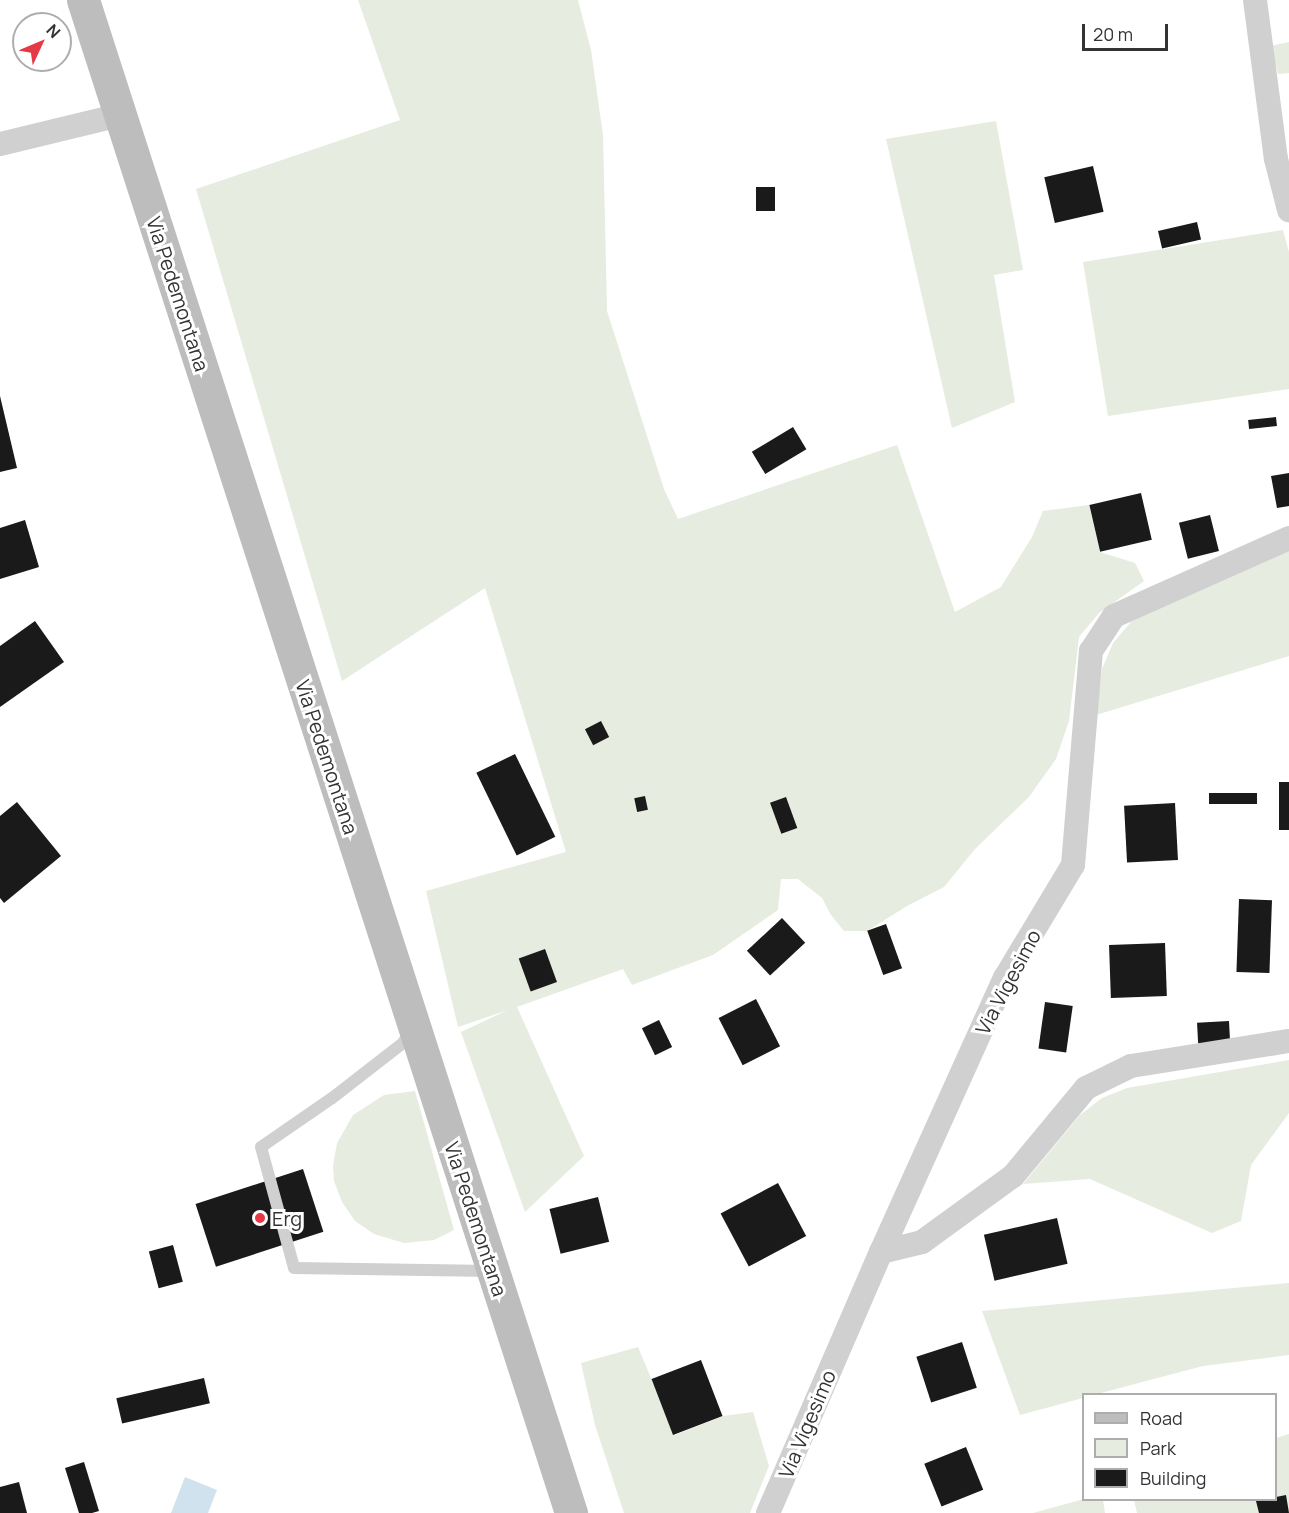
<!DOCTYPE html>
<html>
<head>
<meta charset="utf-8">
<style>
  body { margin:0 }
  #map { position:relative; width:1289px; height:1513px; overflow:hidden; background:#fff; font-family:Manrope,sans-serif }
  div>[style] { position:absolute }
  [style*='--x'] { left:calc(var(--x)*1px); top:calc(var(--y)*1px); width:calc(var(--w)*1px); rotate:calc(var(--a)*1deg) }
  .green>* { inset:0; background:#e6ecdf }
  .water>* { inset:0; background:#cfe2ee }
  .building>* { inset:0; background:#1a1a1a; transform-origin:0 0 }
  .lane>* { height:12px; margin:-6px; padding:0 6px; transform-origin:6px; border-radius:6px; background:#d0d0d0 }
  .street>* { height:24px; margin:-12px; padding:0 12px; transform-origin:12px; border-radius:12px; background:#d0d0d0 }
  .secondary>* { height:33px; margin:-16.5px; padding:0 16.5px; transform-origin:16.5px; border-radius:16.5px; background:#bdbdbd }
  .dots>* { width:16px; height:16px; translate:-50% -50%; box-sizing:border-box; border:3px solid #fff; border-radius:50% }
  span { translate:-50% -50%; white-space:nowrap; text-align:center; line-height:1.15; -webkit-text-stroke:6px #fff; paint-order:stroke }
  .street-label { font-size:20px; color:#333 }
  .poi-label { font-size:20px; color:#333 }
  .left { translate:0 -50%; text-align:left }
  .legend { position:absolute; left:1082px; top:1393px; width:195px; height:108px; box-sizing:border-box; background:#fff; border:2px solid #adadad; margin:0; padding:8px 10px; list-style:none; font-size:18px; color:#333 }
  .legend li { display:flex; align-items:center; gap:12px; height:30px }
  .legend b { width:30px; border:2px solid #adadad }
  .north { position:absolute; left:12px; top:12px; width:60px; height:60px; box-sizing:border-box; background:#fff; border:2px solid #adadad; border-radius:50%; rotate:46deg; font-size:16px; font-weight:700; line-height:24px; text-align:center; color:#333 }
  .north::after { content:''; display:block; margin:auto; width:21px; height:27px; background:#e63946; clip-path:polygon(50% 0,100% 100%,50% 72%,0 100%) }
  .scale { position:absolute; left:1082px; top:24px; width:86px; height:27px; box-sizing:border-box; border:3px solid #333; border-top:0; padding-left:8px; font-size:18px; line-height:21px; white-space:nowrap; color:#333; -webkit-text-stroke:4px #fff; paint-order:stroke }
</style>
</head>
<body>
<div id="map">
  <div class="green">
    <div style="clip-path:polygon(358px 0,578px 0,591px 50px,603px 135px,607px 311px,664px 489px,678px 519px,897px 445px,955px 612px,1001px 587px,1032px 537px,1043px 511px,1089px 505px,1100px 552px,1135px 563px,1144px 581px,1099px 613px,1079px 637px,1069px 721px,1056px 759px,1029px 797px,975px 849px,944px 887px,907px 906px,867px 931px,844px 931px,831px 915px,822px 898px,798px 879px,781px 879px,778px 910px,713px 955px,632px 985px,623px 969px,517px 1007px,584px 1156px,525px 1212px,461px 1032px,508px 1010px,458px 1027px,426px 891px,566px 852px,485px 588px,342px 681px,196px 189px,400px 120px)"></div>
    <div style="clip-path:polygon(1289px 42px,1289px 73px,1278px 74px,1270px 46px)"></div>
    <div style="clip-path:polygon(996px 121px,1023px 270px,994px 275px,1015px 402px,952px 428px,886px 139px)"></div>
    <div style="clip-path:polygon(1283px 230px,1289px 252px,1289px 389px,1108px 416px,1083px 262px)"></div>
    <div style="clip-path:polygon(1289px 546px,1289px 656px,1096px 715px,1102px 669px,1113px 643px,1131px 622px,1155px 608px)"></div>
    <div style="clip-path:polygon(1289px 1060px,1289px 1113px,1251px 1165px,1241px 1221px,1212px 1233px,1090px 1179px,1023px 1184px,1080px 1115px,1102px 1098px,1127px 1088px)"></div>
    <div style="clip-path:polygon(415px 1091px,454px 1230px,434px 1240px,404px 1243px,374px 1234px,355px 1221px,342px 1202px,334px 1181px,333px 1166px,337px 1143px,353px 1115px,384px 1095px)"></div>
    <div style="clip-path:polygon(1289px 1283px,1289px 1355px,1203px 1366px,1097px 1394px,1084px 1394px,1083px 1398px,1020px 1415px,982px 1311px)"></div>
    <div style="clip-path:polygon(638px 1347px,675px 1435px,723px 1416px,753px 1412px,769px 1466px,750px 1513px,624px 1513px,595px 1425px,581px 1363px)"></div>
    <div style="clip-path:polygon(1289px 1434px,1289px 1513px,1137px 1513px,1134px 1500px,1276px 1500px,1276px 1438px)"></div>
    <div style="clip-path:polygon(1084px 1499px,1103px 1500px,1105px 1513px,1033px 1513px)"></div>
  </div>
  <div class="water">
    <div style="clip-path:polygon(185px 1477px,217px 1490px,208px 1513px,171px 1513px)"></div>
  </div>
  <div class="building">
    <div style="left:1093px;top:166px;width:47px;height:50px;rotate:77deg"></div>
    <div style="left:775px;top:187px;width:24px;height:19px;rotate:90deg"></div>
    <div style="left:1197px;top:222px;width:18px;height:40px;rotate:77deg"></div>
    <div style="clip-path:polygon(0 396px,17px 468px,0 472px)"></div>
    <div style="left:1276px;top:417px;width:9px;height:28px;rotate:84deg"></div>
    <div style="left:793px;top:427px;width:26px;height:48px;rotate:59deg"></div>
    <div style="clip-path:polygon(1289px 473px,1289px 506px,1277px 508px,1271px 476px)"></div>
    <div style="left:1141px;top:493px;width:48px;height:53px;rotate:77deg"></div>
    <div style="left:1210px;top:515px;width:37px;height:32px;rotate:76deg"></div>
    <div style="clip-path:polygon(25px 520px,39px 567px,0 579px,0 528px)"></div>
    <div style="clip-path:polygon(35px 621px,64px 662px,0 707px,0 646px)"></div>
    <div style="left:601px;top:721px;width:18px;height:18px;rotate:63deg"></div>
    <div style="left:515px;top:754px;width:92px;height:43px;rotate:64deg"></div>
    <div style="left:1279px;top:782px;width:10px;height:48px"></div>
    <div style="left:1209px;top:793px;width:48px;height:11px"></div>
    <div style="left:645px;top:796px;width:14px;height:11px;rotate:78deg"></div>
    <div style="left:786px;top:797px;width:33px;height:17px;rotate:70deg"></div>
    <div style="clip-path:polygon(17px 802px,61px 856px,4px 903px,0 898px,0 816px)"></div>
    <div style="left:1175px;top:803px;width:57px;height:51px;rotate:87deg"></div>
    <div style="left:1239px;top:899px;width:33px;height:73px;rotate:2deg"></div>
    <div style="left:782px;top:918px;width:34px;height:48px;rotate:47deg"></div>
    <div style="left:886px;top:924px;width:47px;height:20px;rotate:70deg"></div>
    <div style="left:1165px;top:943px;width:53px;height:56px;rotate:88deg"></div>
    <div style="left:545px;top:949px;width:35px;height:28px;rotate:70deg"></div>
    <div style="left:756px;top:999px;width:53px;height:42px;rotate:63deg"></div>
    <div style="left:1045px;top:1002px;width:28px;height:47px;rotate:8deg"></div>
    <div style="left:659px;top:1020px;width:30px;height:19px;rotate:64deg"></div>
    <div style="left:1229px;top:1021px;width:21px;height:32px;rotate:87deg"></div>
    <div style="left:303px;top:1169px;width:66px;height:113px;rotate:72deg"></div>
    <div style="left:778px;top:1183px;width:60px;height:65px;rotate:62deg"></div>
    <div style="left:598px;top:1197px;width:46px;height:50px;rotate:76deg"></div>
    <div style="left:1057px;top:1218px;width:47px;height:75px;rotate:77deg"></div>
    <div style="left:173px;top:1245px;width:38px;height:25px;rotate:75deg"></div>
    <div style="left:962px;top:1342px;width:48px;height:48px;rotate:72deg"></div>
    <div style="left:701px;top:1360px;width:60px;height:53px;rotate:69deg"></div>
    <div style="left:204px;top:1378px;width:26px;height:90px;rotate:77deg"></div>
    <div style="left:966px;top:1447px;width:46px;height:45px;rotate:68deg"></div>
    <div style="clip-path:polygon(84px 1462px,99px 1511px,92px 1513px,79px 1513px,65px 1468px)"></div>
    <div style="clip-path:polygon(19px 1482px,27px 1513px,0 1513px,0 1487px)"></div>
    <div style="clip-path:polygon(1286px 1495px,1289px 1513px,1259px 1513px,1256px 1501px,1276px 1500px,1276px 1497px)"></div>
  </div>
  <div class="lane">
    <div style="--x:410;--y:1030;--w:15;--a:118"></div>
    <div style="--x:403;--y:1043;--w:90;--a:142.2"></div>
    <div style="--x:332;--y:1098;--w:86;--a:145.4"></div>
    <div style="--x:261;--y:1147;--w:125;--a:74.7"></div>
    <div style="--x:294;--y:1268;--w:198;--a:0.9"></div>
  </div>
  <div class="street">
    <div style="--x:1255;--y:0;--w:160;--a:82.5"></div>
    <div style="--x:1276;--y:159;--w:53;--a:75.7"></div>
    <div style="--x:0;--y:144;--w:123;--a:-13.6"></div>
    <div style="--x:881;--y:1252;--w:42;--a:-13.7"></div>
    <div style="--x:922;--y:1242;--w:112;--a:-36"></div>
    <div style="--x:1013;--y:1176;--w:114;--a:-50.3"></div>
    <div style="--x:1086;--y:1088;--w:50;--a:-26.1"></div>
    <div style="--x:1131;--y:1066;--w:160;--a:-9"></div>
    <div style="--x:768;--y:1513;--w:284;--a:-66.6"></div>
    <div style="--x:881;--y:1252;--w:301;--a:-65.7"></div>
    <div style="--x:1005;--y:978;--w:132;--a:-59"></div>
    <div style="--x:1073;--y:865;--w:215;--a:-85.2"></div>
    <div style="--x:1091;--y:651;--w:42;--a:-56.7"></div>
    <div style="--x:1114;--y:616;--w:192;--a:-24"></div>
  </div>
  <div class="secondary">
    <div style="--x:83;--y:0;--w:1590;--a:72.12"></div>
  </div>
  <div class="dots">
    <div style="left:260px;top:1218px;background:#e63946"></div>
  </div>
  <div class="street-label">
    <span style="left:178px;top:294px;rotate:72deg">Via Pedemontana</span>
    <span style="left:327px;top:757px;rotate:72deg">Via Pedemontana</span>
    <span style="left:1008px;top:982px;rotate:-62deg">Via Vigesimo</span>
    <span style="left:476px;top:1219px;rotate:72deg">Via Pedemontana</span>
    <span style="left:807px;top:1424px;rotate:-67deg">Via Vigesimo</span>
  </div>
  <div class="poi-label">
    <span class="left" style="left:272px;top:1218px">Erg</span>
  </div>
  <ul class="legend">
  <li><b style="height:8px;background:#bdbdbd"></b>Road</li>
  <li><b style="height:16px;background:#e6ecdf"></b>Park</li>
  <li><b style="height:16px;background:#1a1a1a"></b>Building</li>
  </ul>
  <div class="north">N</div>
  <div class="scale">20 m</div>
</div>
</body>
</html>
